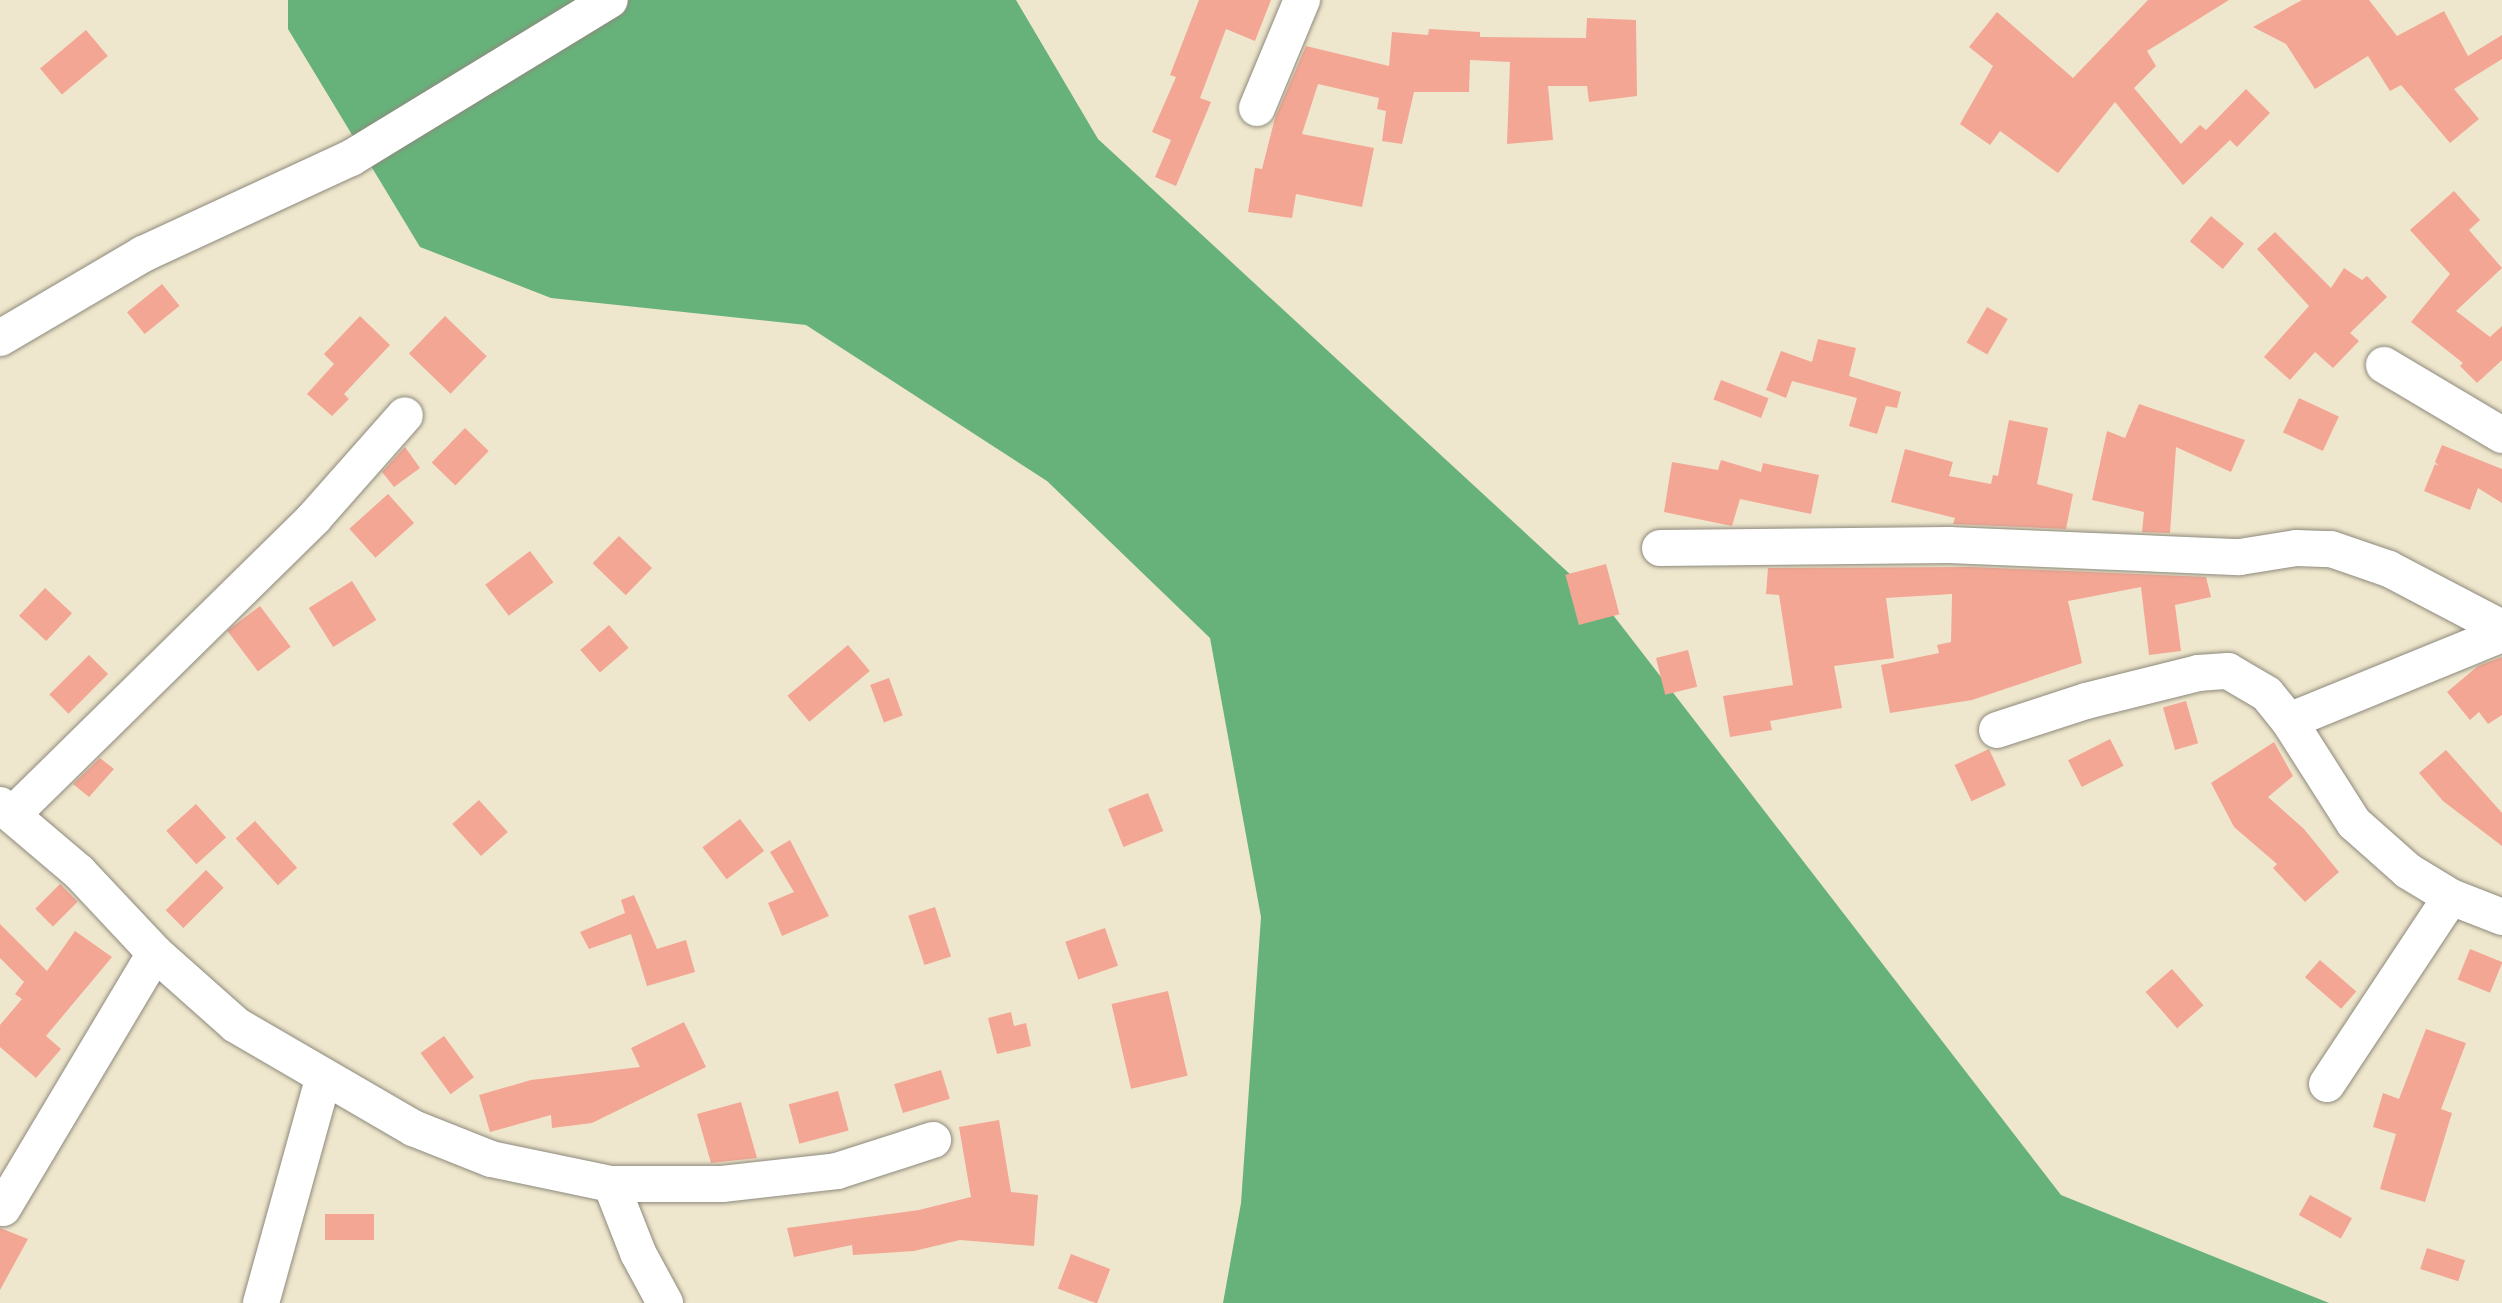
<!DOCTYPE html>
<html>
<head>
<meta charset="utf-8">
<style>
  body { margin:0 }
  #map { position:relative; width:2502px; height:1303px; overflow:hidden; background:#efe7cd; font-family:Dekko,sans-serif }
  div>[style] { position:absolute }
  [style*='--x'] { left:calc(var(--x)*1px); top:calc(var(--y)*1px); width:calc(var(--w)*1px); rotate:calc(var(--a)*1deg) }
  .forest>* { inset:0; background:#67b27b }
  .building>* { inset:0; background:#f3a694; transform-origin:0 0 }
  .roads { filter:drop-shadow(0 0 2px #8d897c) drop-shadow(0 0 2px #8d897c) }
  .minor>* { height:36px; margin:-18px; padding:0 18px; transform-origin:18px; border-radius:18px; background:#fff }
  span { translate:-50% -50%; white-space:nowrap; text-align:center; line-height:1.15; -webkit-text-stroke:8px #fff; paint-order:stroke }
</style>
</head>
<body>
<div id="map">
  <div class="forest">
    <div style="clip-path:polygon(288px 0,1016px 0,1098px 139px,1610px 611px,2061px 1195px,2329px 1303px,1223px 1303px,1241px 1203px,1261px 917px,1210px 638px,1047px 481px,806px 325px,551px 298px,420px 247px,288px 29px)"></div>
  </div>
  <div class="building">
    <div style="clip-path:polygon(1199px 0,1271px 0,1255px 41px,1226px 29px,1200px 98px,1211px 102px,1176px 186px,1155px 177px,1171px 140px,1152px 132px,1176px 77px,1170px 75px)"></div>
    <div style="clip-path:polygon(2148px 0,2229px 0,2147px 51px,2156px 66px,2134px 88px,2181px 144px,2200px 125px,2206px 130px,2246px 89px,2270px 113px,2237px 147px,2230px 140px,2183px 185px,2115px 102px,2058px 173px,2000px 131px,1990px 145px,1960px 124px,1993px 66px,1969px 47px,1997px 12px,2073px 78px)"></div>
    <div style="clip-path:polygon(2302px 0,2369px 0,2397px 36px,2444px 11px,2468px 56px,2502px 35px,2502px 59px,2454px 89px,2479px 119px,2450px 143px,2401px 85px,2390px 91px,2368px 56px,2315px 89px,2286px 44px,2253px 27px)"></div>
    <div style="clip-path:polygon(1587px 18px,1636px 20px,1637px 96px,1589px 102px,1587px 86px,1548px 86px,1553px 140px,1507px 144px,1510px 62px,1470px 60px,1469px 92px,1414px 92px,1402px 144px,1382px 141px,1386px 111px,1377px 109px,1379px 98px,1318px 84px,1302px 134px,1374px 148px,1362px 207px,1296px 194px,1292px 218px,1248px 212px,1255px 168px,1262px 169px,1275px 118px,1306px 46px,1389px 66px,1392px 32px,1428px 35px,1429px 29px,1480px 32px,1480px 37px,1586px 38px)"></div>
    <div style="left:86px;top:30px;width:34px;height:60px;rotate:50deg"></div>
    <div style="clip-path:polygon(2454px 191px,2480px 220px,2469px 230px,2502px 268px,2456px 311px,2490px 337px,2502px 326px,2502px 360px,2477px 383px,2460px 366px,2463px 363px,2411px 322px,2450px 274px,2410px 230px)"></div>
    <div style="left:2211px;top:216px;width:43px;height:33px;rotate:40deg"></div>
    <div style="clip-path:polygon(2275px 232px,2331px 288px,2344px 268px,2362px 280px,2367px 276px,2387px 297px,2350px 333px,2359px 341px,2333px 368px,2315px 352px,2290px 380px,2264px 357px,2309px 306px,2257px 249px)"></div>
    <div style="left:162px;top:284px;width:28px;height:45px;rotate:51deg"></div>
    <div style="left:1987px;top:307px;width:24px;height:41px;rotate:30deg"></div>
    <div style="clip-path:polygon(360px 316px,390px 345px,344px 394px,349px 399px,332px 416px,307px 394px,334px 364px,324px 354px)"></div>
    <div style="left:445px;top:316px;width:58px;height:52px;rotate:44deg"></div>
    <div style="clip-path:polygon(1818px 339px,1856px 348px,1849px 376px,1901px 392px,1897px 408px,1886px 406px,1877px 434px,1849px 426px,1857px 398px,1792px 381px,1786px 398px,1766px 390px,1781px 351px,1812px 362px)"></div>
    <div style="left:1721px;top:380px;width:51px;height:21px;rotate:21deg"></div>
    <div style="left:2299px;top:398px;width:44px;height:38px;rotate:25deg"></div>
    <div style="clip-path:polygon(2139px 404px,2245px 440px,2231px 472px,2176px 447px,2170px 533px,2142px 532px,2144px 512px,2092px 500px,2107px 431px,2125px 438px)"></div>
    <div style="clip-path:polygon(2009px 420px,2048px 428px,2037px 484px,2073px 494px,2066px 529px,1953px 524px,1955px 518px,1891px 502px,1905px 449px,1953px 462px,1949px 476px,1991px 484px,1993px 475px,1998px 476px)"></div>
    <div style="left:465px;top:428px;width:33px;height:48px;rotate:44deg"></div>
    <div style="clip-path:polygon(2442px 445px,2502px 469px,2502px 503px,2478px 488px,2470px 510px,2424px 491px,2435px 464px,2439px 466px,2435px 462px)"></div>
    <div style="clip-path:polygon(405px 447px,420px 468px,394px 487px,382px 472px)"></div>
    <div style="clip-path:polygon(1721px 460px,1761px 472px,1763px 463px,1819px 475px,1811px 514px,1740px 499px,1732px 526px,1664px 512px,1672px 462px,1718px 470px)"></div>
    <div style="left:388px;top:494px;width:39px;height:52px;rotate:48deg"></div>
    <div style="left:619px;top:536px;width:46px;height:38px;rotate:44deg"></div>
    <div style="left:530px;top:551px;width:39px;height:56px;rotate:53deg"></div>
    <div style="left:1606px;top:564px;width:52px;height:42px;rotate:75deg"></div>
    <div style="clip-path:polygon(1972px 567px,2206px 577px,2211px 597px,2175px 605px,2181px 651px,2149px 655px,2141px 587px,2068px 601px,2082px 663px,1972px 700px,1890px 713px,1881px 665px,1939px 653px,1937px 645px,1951px 642px,1952px 594px,1886px 598px,1894px 658px,1834px 666px,1842px 708px,1770px 721px,1772px 730px,1730px 737px,1723px 696px,1793px 685px,1779px 595px,1766px 594px,1768px 568px)"></div>
    <div style="left:352px;top:581px;width:46px;height:51px;rotate:58deg"></div>
    <div style="left:45px;top:588px;width:37px;height:38px;rotate:43deg"></div>
    <div style="left:260px;top:606px;width:51px;height:41px;rotate:53deg"></div>
    <div style="left:609px;top:625px;width:30px;height:38px;rotate:49deg"></div>
    <div style="left:848px;top:645px;width:34px;height:79px;rotate:50deg"></div>
    <div style="left:1688px;top:650px;width:38px;height:33px;rotate:76deg"></div>
    <div style="left:89px;top:655px;width:27px;height:56px;rotate:45deg"></div>
    <div style="clip-path:polygon(2502px 657px,2502px 715px,2488px 724px,2479px 712px,2470px 720px,2447px 692px,2478px 666px)"></div>
    <div style="left:889px;top:678px;width:40px;height:20px;rotate:70deg"></div>
    <div style="left:2186px;top:701px;width:44px;height:24px;rotate:74deg"></div>
    <div style="left:2110px;top:739px;width:30px;height:47px;rotate:63deg"></div>
    <div style="clip-path:polygon(2274px 742px,2293px 776px,2268px 797px,2304px 829px,2339px 872px,2305px 902px,2273px 868px,2277px 864px,2234px 827px,2211px 783px)"></div>
    <div style="left:1989px;top:749px;width:40px;height:38px;rotate:65deg"></div>
    <div style="clip-path:polygon(2446px 750px,2502px 813px,2502px 846px,2443px 801px,2419px 773px)"></div>
    <div style="clip-path:polygon(100px 758px,114px 769px,89px 797px,73px 784px)"></div>
    <div style="left:1148px;top:793px;width:41px;height:43px;rotate:68deg"></div>
    <div style="left:479px;top:800px;width:43px;height:36px;rotate:48deg"></div>
    <div style="left:196px;top:804px;width:45px;height:40px;rotate:48deg"></div>
    <div style="left:740px;top:819px;width:40px;height:47px;rotate:53deg"></div>
    <div style="left:255px;top:821px;width:63px;height:26px;rotate:48deg"></div>
    <div style="clip-path:polygon(790px 840px,829px 916px,782px 936px,768px 903px,794px 892px,770px 852px)"></div>
    <div style="left:206px;top:870px;width:25px;height:57px;rotate:45deg"></div>
    <div style="left:60px;top:884px;width:25px;height:35px;rotate:45deg"></div>
    <div style="clip-path:polygon(634px 895px,657px 949px,686px 940px,695px 972px,647px 986px,631px 934px,589px 949px,580px 932px,625px 913px,621px 900px)"></div>
    <div style="left:935px;top:907px;width:52px;height:28px;rotate:72deg"></div>
    <div style="clip-path:polygon(0 924px,47px 971px,75px 931px,112px 957px,46px 1036px,61px 1049px,36px 1078px,0 1047px,0 1025px,22px 999px,15px 994px,24px 982px,0 958px)"></div>
    <div style="left:1105px;top:928px;width:40px;height:42px;rotate:71deg"></div>
    <div style="left:2470px;top:949px;width:35px;height:33px;rotate:22deg"></div>
    <div style="left:2320px;top:960px;width:48px;height:23px;rotate:41deg"></div>
    <div style="left:2172px;top:969px;width:48px;height:35px;rotate:49deg"></div>
    <div style="left:1168px;top:991px;width:87px;height:58px;rotate:77deg"></div>
    <div style="clip-path:polygon(1011px 1012px,1014px 1026px,1026px 1023px,1031px 1046px,997px 1054px,988px 1018px)"></div>
    <div style="clip-path:polygon(684px 1022px,706px 1067px,592px 1123px,552px 1128px,551px 1115px,490px 1132px,479px 1095px,531px 1080px,640px 1067px,631px 1048px)"></div>
    <div style="clip-path:polygon(2426px 1029px,2466px 1043px,2441px 1109px,2452px 1113px,2425px 1202px,2380px 1189px,2396px 1134px,2373px 1127px,2383px 1093px,2399px 1099px)"></div>
    <div style="left:444px;top:1036px;width:51px;height:29px;rotate:54deg"></div>
    <div style="left:941px;top:1070px;width:30px;height:49px;rotate:73deg"></div>
    <div style="left:838px;top:1091px;width:41px;height:51px;rotate:75deg"></div>
    <div style="clip-path:polygon(741px 1102px,757px 1158px,711px 1163px,697px 1114px)"></div>
    <div style="clip-path:polygon(999px 1120px,1011px 1192px,1038px 1195px,1034px 1246px,960px 1240px,914px 1251px,853px 1255px,852px 1245px,794px 1257px,787px 1228px,919px 1210px,971px 1197px,959px 1127px)"></div>
    <div style="left:2310px;top:1195px;width:48px;height:23px;rotate:29deg"></div>
    <div style="left:325px;top:1214px;width:49px;height:26px"></div>
    <div style="clip-path:polygon(0 1228px,28px 1239px,0 1290px)"></div>
    <div style="left:2427px;top:1248px;width:40px;height:22px;rotate:18deg"></div>
    <div style="left:1071px;top:1254px;width:42px;height:37px;rotate:21deg"></div>
  </div>
  <div class="roads">
    <div class="minor">
      <div style="--x:1257;--y:108;--w:117;--a:-67.4"></div>
      <div style="--x:0;--y:338;--w:166;--a:-30.4"></div>
      <div style="--x:143;--y:254;--w:229;--a:-24.8"></div>
      <div style="--x:351;--y:158;--w:303;--a:-31.4"></div>
      <div style="--x:2384;--y:365;--w:137;--a:30.7"></div>
      <div style="--x:1660;--y:548;--w:289;--a:-0.6"></div>
      <div style="--x:1949;--y:545;--w:291;--a:2.4"></div>
      <div style="--x:2240;--y:557;--w:57;--a:-9.1"></div>
      <div style="--x:2296;--y:548;--w:35;--a:2"></div>
      <div style="--x:2331;--y:549;--w:61;--a:19"></div>
      <div style="--x:2389;--y:569;--w:127;--a:27.6"></div>
      <div style="--x:2289;--y:721;--w:121;--a:57.5"></div>
      <div style="--x:2354;--y:823;--w:72;--a:41.6"></div>
      <div style="--x:2408;--y:871;--w:50;--a:31.2"></div>
      <div style="--x:2451;--y:897;--w:55;--a:21.4"></div>
      <div style="--x:1997;--y:730;--w:94;--a:-18"></div>
      <div style="--x:2086;--y:701;--w:115;--a:-14"></div>
      <div style="--x:2198;--y:673;--w:30;--a:-4"></div>
      <div style="--x:2228;--y:671;--w:45;--a:30.5"></div>
      <div style="--x:2267;--y:694;--w:35;--a:51"></div>
      <div style="--x:2289;--y:721;--w:230;--a:-22.2"></div>
      <div style="--x:0;--y:805;--w:104;--a:40.3"></div>
      <div style="--x:79;--y:872;--w:111;--a:46.8"></div>
      <div style="--x:155;--y:953;--w:108;--a:41.6"></div>
      <div style="--x:236;--y:1025;--w:205;--a:30.2"></div>
      <div style="--x:413;--y:1128;--w:84;--a:21.7"></div>
      <div style="--x:491;--y:1159;--w:123;--a:11.8"></div>
      <div style="--x:611;--y:1184;--w:111;--a:0"></div>
      <div style="--x:722;--y:1184;--w:116;--a:-6.4"></div>
      <div style="--x:837;--y:1171;--w:101;--a:-17.9"></div>
      <div style="--x:13;--y:814;--w:422;--a:-44.5"></div>
      <div style="--x:314;--y:518;--w:137;--a:-48.5"></div>
      <div style="--x:2327;--y:1084;--w:224;--a:-56.5"></div>
      <div style="--x:611;--y:1184;--w:74;--a:68.6"></div>
      <div style="--x:638;--y:1253;--w:57;--a:61.6"></div>
      <div style="--x:3;--y:1208;--w:297;--a:-59.2"></div>
      <div style="--x:261;--y:1303;--w:231;--a:-74.5"></div>
    </div>
  </div>
</div>
</body>
</html>
